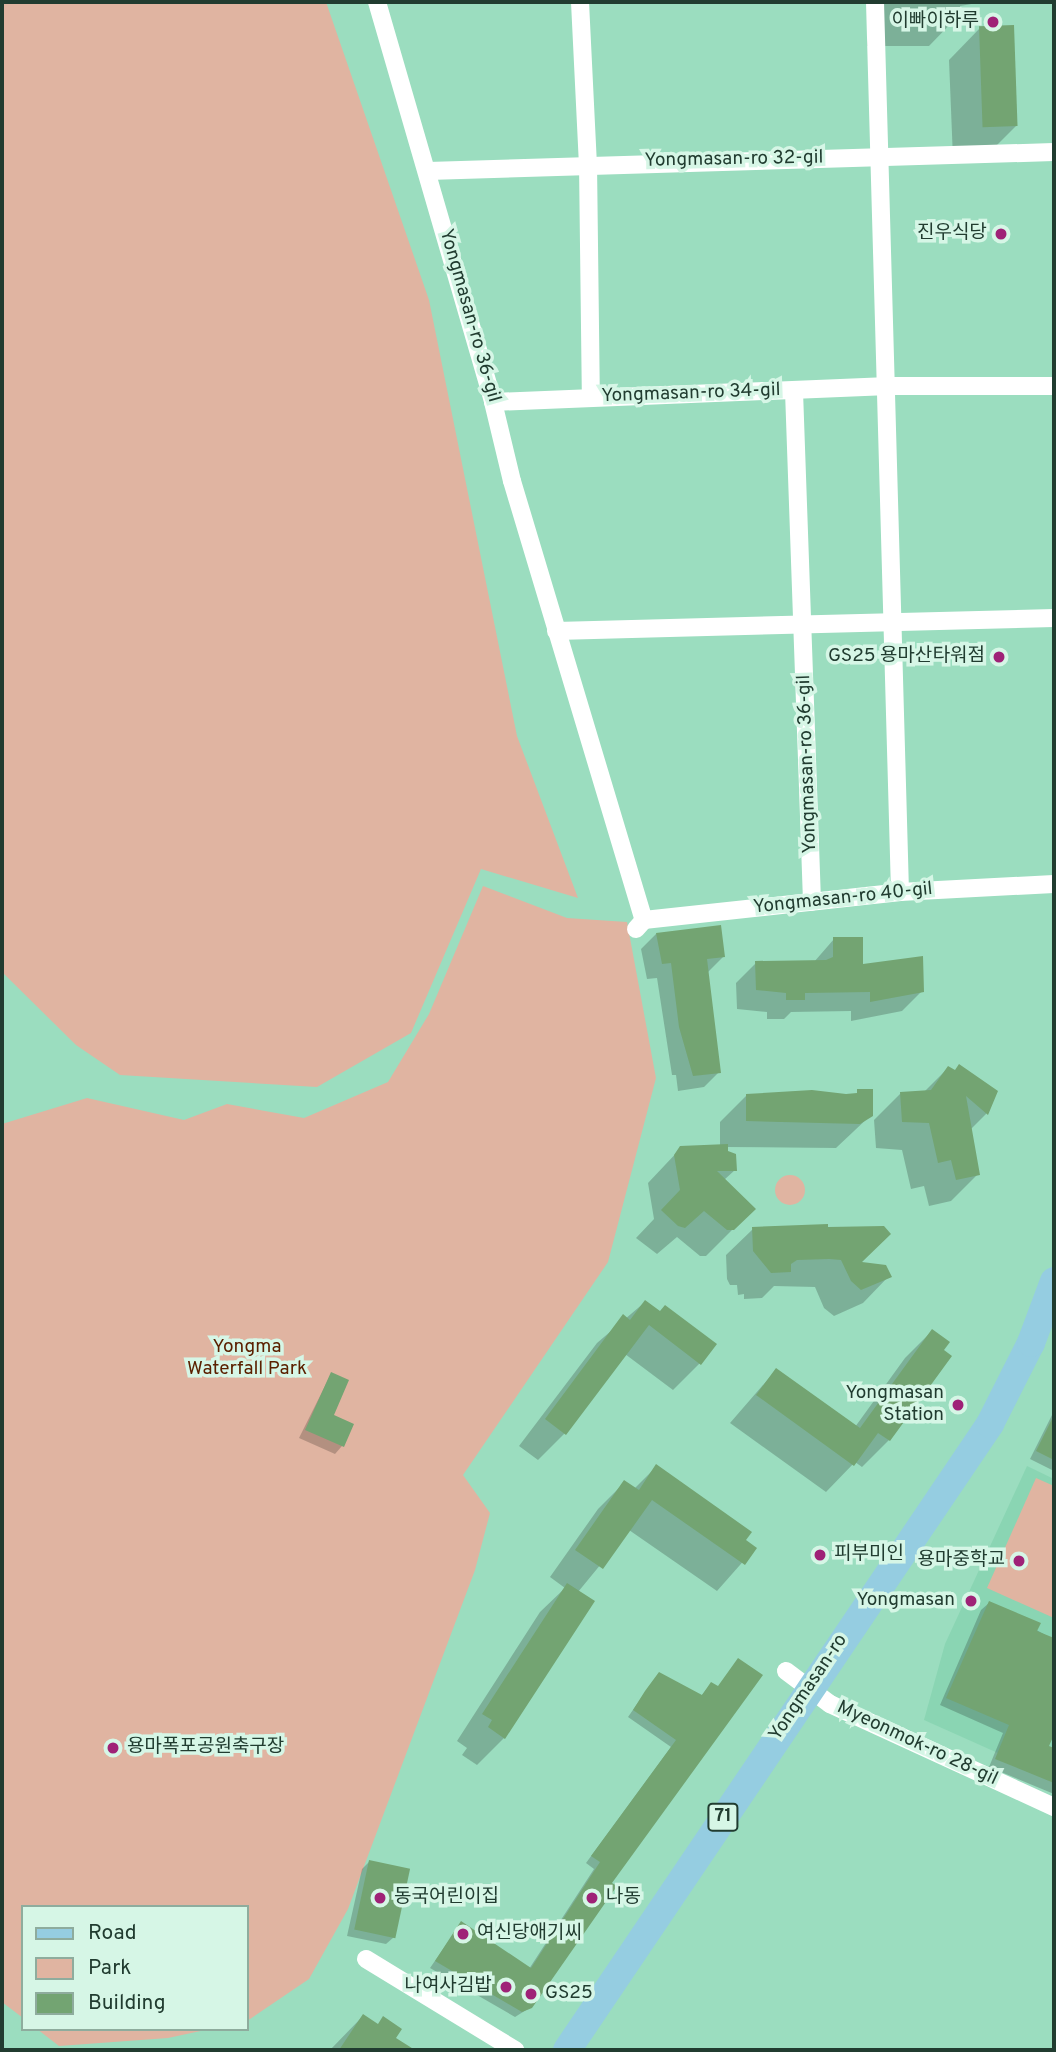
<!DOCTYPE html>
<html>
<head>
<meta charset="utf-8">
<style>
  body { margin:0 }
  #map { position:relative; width:1056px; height:2052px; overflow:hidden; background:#9bddbf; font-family:Overpass,"Noto Sans KR",sans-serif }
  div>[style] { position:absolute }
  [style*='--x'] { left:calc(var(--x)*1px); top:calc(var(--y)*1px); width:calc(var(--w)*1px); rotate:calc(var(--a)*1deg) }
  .built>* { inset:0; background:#8ad5b3 }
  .green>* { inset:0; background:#e0b4a1 }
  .round { border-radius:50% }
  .shadow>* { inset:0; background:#0003 }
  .building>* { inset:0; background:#73a472; transform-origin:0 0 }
  .minor>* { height:18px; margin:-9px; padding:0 9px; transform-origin:9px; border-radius:9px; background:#fff }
  .primary>* { height:28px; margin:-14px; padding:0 14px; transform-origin:14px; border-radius:14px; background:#95cde1 }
  .dots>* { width:19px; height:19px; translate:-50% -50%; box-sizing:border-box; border:4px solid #d6f6e6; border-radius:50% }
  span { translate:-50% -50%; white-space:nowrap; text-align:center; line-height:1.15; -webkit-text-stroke:7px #d6f6e6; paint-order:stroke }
  .shield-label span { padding:2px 5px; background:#d6f6e6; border:2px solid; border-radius:5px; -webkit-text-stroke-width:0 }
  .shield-label { font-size:18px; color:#213c30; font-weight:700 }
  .poi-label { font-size:19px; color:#213c30 }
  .right { translate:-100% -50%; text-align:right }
  .left { translate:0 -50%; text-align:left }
  .street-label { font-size:19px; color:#213c30 }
  .park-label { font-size:19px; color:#5b2000 }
  .frame { position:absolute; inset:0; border:4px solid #213c30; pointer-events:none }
  .legend { position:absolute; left:21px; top:1905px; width:228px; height:126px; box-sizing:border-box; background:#d6f6e6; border:2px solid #8eac9d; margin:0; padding:9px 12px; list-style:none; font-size:21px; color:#213c30 }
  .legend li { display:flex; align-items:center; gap:14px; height:35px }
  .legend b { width:35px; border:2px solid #8eac9d }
</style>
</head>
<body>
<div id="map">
  <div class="built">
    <div style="clip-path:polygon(1027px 1466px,1054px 1479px,1054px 1778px,924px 1720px,945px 1644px)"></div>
  </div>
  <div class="green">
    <div style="clip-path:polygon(2px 2px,326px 2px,429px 300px,517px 736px,578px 898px,481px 869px,411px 1033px,317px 1087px,120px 1075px,76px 1045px,2px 972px)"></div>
    <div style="clip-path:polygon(483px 886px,567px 918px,627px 922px,656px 1078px,608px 1262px,463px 1475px,490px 1513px,475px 1570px,348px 1909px,309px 1979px,247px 2021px,247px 1907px,23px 1907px,23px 2018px,2px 2002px,2px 1124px,87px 1098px,184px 1120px,227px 1104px,304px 1118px,388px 1082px,429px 1014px)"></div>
    <div class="round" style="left:775px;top:1175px;width:30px;height:30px"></div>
    <div style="clip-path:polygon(1036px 1478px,1054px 1486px,1054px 1618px,987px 1588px)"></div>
    <div style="clip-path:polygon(37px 2029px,210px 2029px,168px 2038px,59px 2046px)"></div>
  </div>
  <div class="shadow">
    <div style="clip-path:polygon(879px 2px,983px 2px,960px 6px,960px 14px,929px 46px,867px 46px,867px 14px)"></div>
    <div style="clip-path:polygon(980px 28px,1016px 126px,985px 157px,953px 159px,949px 60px)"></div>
    <div style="clip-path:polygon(656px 934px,723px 957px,707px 973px,719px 1072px,704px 1087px,678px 1091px,676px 1075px,672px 1075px,657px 978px,647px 979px,641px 949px)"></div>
    <div style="clip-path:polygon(834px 939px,862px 966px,922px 991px,902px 1011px,851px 1021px,851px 1011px,791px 1012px,784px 1019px,767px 1019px,767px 1012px,737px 1009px,736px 983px,756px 963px,814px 962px)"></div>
    <div style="clip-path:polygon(948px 1068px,996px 1092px,986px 1114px,970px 1130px,978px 1174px,951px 1201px,929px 1206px,924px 1186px,911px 1189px,902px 1150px,876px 1148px,874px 1120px,901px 1093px,924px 1092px)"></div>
    <div style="clip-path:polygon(747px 1095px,871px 1115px,836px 1148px,726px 1147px,735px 1170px,724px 1180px,753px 1209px,706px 1256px,700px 1256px,677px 1237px,657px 1254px,636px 1238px,654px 1219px,648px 1183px,681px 1148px,720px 1146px,720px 1122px)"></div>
    <div style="clip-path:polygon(753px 1229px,859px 1263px,889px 1276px,863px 1303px,834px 1316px,824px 1308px,815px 1287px,774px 1286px,762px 1298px,744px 1299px,744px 1294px,738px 1295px,737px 1285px,730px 1285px,727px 1279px,726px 1255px)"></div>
    <div style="clip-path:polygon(645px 1302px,700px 1363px,673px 1390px,625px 1354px,565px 1433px,538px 1460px,519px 1446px,597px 1343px)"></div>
    <div style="clip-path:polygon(932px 1331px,889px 1440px,862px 1467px,855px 1462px,826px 1492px,730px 1423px,776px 1370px,855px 1427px,905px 1358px)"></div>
    <div style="clip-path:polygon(331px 1374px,331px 1416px,342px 1446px,335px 1454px,299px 1438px)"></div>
    <div style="clip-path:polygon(1054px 1411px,1054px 1471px,1030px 1459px)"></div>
    <div style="clip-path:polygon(656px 1467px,755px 1548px,717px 1591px,629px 1530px,578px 1592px,504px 1738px,477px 1765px,462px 1755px,467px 1748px,457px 1741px,540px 1612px,565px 1588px,550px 1577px,598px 1509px,625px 1482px,634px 1489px)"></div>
    <div style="clip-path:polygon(989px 1603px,1054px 1640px,1054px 1730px,1047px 1747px,1054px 1749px,1054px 1794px,989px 1767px,1003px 1733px,940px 1705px,981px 1610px)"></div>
    <div style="clip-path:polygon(653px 1681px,701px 1696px,711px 1684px,610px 1884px,531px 2007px,515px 2017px,430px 1968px,461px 1923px,529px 1969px,594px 1869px,586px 1863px,671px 1747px,628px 1717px)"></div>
    <div style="clip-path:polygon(369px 1862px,394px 1937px,386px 1944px,347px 1936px,362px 1869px)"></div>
    <div style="clip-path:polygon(363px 2016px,394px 2038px,412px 2050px,330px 2050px)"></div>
  </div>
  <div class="building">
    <div style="left:1014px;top:25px;width:101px;height:35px;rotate:88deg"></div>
    <div style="clip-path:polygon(721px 925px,725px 957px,707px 959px,721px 1073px,693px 1076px,679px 1027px,671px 963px,662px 964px,656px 933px)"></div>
    <div style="clip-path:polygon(833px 937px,863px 937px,863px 964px,923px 956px,924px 992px,870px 1002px,870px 992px,805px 993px,805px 1000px,786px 1000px,786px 993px,756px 990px,755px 961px,826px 960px,833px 957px)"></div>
    <div style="clip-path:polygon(959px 1064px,998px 1091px,988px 1115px,966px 1096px,980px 1175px,956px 1180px,951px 1160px,938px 1163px,929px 1123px,902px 1122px,900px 1092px,931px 1090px,948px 1066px,955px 1070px)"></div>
    <div style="clip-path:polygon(857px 1089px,873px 1089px,873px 1116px,860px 1124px,746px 1121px,746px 1094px,812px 1090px,846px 1094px,857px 1093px)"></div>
    <div style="clip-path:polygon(728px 1144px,728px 1151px,736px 1154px,737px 1171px,717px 1171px,756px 1209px,734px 1230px,727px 1230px,704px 1211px,685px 1228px,678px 1226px,661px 1210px,680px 1190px,674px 1155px,680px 1146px)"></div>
    <div style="clip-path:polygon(828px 1224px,828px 1227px,884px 1226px,891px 1234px,862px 1262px,886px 1265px,892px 1277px,861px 1290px,851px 1281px,841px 1260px,829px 1259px,797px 1260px,791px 1264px,791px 1272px,771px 1273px,753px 1251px,752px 1227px)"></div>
    <div style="clip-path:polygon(645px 1300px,660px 1311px,665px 1305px,717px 1344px,701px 1365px,649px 1325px,566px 1435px,545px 1419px,623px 1314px,630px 1320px)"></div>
    <div style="clip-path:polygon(932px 1329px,950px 1342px,944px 1350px,952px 1356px,890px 1441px,878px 1433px,854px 1466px,756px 1395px,776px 1368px,860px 1428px)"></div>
    <div style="clip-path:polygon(331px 1372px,349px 1380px,334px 1415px,354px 1424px,344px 1447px,305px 1430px)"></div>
    <div style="clip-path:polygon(1054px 1415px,1054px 1460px,1036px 1451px)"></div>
    <div style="clip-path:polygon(656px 1464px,752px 1532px,746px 1540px,757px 1548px,745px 1565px,652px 1500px,603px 1569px,575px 1550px,624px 1480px,639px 1490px)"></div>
    <div style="clip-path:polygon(567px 1583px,595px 1601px,505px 1739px,488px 1727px,492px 1720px,482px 1714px)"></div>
    <div style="clip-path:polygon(989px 1601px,1041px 1623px,1037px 1631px,1054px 1638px,1054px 1735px,1049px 1746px,1054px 1748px,1054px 1783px,995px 1759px,1009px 1725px,946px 1698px)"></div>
    <div style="clip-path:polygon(738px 1658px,763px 1675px,612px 1883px,617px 1886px,532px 2008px,522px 2012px,435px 1961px,461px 1921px,531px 1968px,600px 1862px,591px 1856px,676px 1740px,633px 1710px,645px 1691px,659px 1672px,702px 1695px,711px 1682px,718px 1686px)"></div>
    <div style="left:369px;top:1860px;width:42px;height:71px;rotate:12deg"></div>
    <div style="clip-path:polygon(363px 2014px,378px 2024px,383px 2016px,402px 2029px,396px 2038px,415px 2050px,339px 2050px)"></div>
  </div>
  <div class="minor">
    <div style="--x:377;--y:2;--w:416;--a:73.8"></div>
    <div style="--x:493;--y:402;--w:81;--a:76.5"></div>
    <div style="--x:512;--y:481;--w:458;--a:73.3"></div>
    <div style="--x:580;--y:2;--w:161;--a:87.2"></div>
    <div style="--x:588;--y:163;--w:233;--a:89.3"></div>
    <div style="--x:875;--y:2;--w:890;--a:88.39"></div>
    <div style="--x:428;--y:171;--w:626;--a:-1.74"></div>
    <div style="--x:794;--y:391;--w:511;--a:87.98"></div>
    <div style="--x:493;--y:402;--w:396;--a:-2.3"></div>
    <div style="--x:889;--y:386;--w:165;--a:0"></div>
    <div style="--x:556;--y:631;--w:498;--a:-1.5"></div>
    <div style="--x:636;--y:929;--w:12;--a:-48"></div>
    <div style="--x:644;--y:920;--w:258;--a:-6.2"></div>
    <div style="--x:900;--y:892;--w:154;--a:-3"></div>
    <div style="--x:786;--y:1671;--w:55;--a:36.9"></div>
    <div style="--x:830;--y:1704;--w:247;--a:24.7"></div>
    <div style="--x:366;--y:1959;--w:175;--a:31.4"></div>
  </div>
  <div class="primary">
    <div style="--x:567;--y:2050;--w:756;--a:-55.95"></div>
    <div style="--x:990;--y:1424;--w:91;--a:-63.2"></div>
    <div style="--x:1031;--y:1343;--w:66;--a:-69.6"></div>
  </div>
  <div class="dots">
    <div style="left:993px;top:22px;background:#9f2277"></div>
    <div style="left:1001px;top:234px;background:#9f2277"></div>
    <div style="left:999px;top:657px;background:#9f2277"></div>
    <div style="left:958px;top:1405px;background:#9f2277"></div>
    <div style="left:820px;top:1555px;background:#9f2277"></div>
    <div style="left:1019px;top:1561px;background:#9f2277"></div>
    <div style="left:971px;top:1601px;background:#9f2277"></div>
    <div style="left:113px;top:1748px;background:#9f2277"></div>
    <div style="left:380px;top:1898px;background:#9f2277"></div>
    <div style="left:592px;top:1898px;background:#9f2277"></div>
    <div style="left:463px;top:1934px;background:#9f2277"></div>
    <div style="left:506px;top:1987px;background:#9f2277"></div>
    <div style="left:531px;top:1994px;background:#9f2277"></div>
  </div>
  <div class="shield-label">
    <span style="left:723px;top:1817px">71</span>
  </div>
  <div class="poi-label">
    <span class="right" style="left:979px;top:22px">이빠이하루</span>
    <span class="right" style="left:987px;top:234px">진우식당</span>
    <span class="right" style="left:985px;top:657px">GS25 용마산타워점</span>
    <span class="right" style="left:944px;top:1405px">Yongmasan<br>Station</span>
    <span class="left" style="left:834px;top:1555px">피부미인</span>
    <span class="right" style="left:1005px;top:1561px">용마중학교</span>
    <span class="right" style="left:955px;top:1601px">Yongmasan</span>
    <span class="left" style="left:127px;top:1748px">용마폭포공원축구장</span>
    <span class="left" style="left:394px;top:1898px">동국어린이집</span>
    <span class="left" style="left:606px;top:1898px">나동</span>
    <span class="left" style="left:477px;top:1934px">여신당애기씨</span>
    <span class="right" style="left:492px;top:1987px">나여사김밥</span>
    <span class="left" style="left:545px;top:1994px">GS25</span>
  </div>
  <div class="street-label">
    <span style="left:734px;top:160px;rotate:-1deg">Yongmasan-ro 32-gil</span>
    <span style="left:469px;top:316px;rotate:74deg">Yongmasan-ro 36-gil</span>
    <span style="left:691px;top:394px;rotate:-2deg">Yongmasan-ro 34-gil</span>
    <span style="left:808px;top:764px;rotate:-92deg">Yongmasan-ro 36-gil</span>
    <span style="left:843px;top:899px;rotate:-6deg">Yongmasan-ro 40-gil</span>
    <span style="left:809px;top:1688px;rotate:-56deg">Yongmasan-ro</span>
    <span style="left:917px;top:1744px;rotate:25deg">Myeonmok-ro 28-gil</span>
  </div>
  <div class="park-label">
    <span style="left:247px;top:1359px">Yongma<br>Waterfall Park</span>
  </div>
  <div class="frame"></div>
  <ul class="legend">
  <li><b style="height:9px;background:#95cde1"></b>Road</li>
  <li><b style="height:19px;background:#e0b4a1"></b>Park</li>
  <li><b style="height:19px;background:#73a472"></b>Building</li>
  </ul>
</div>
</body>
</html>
